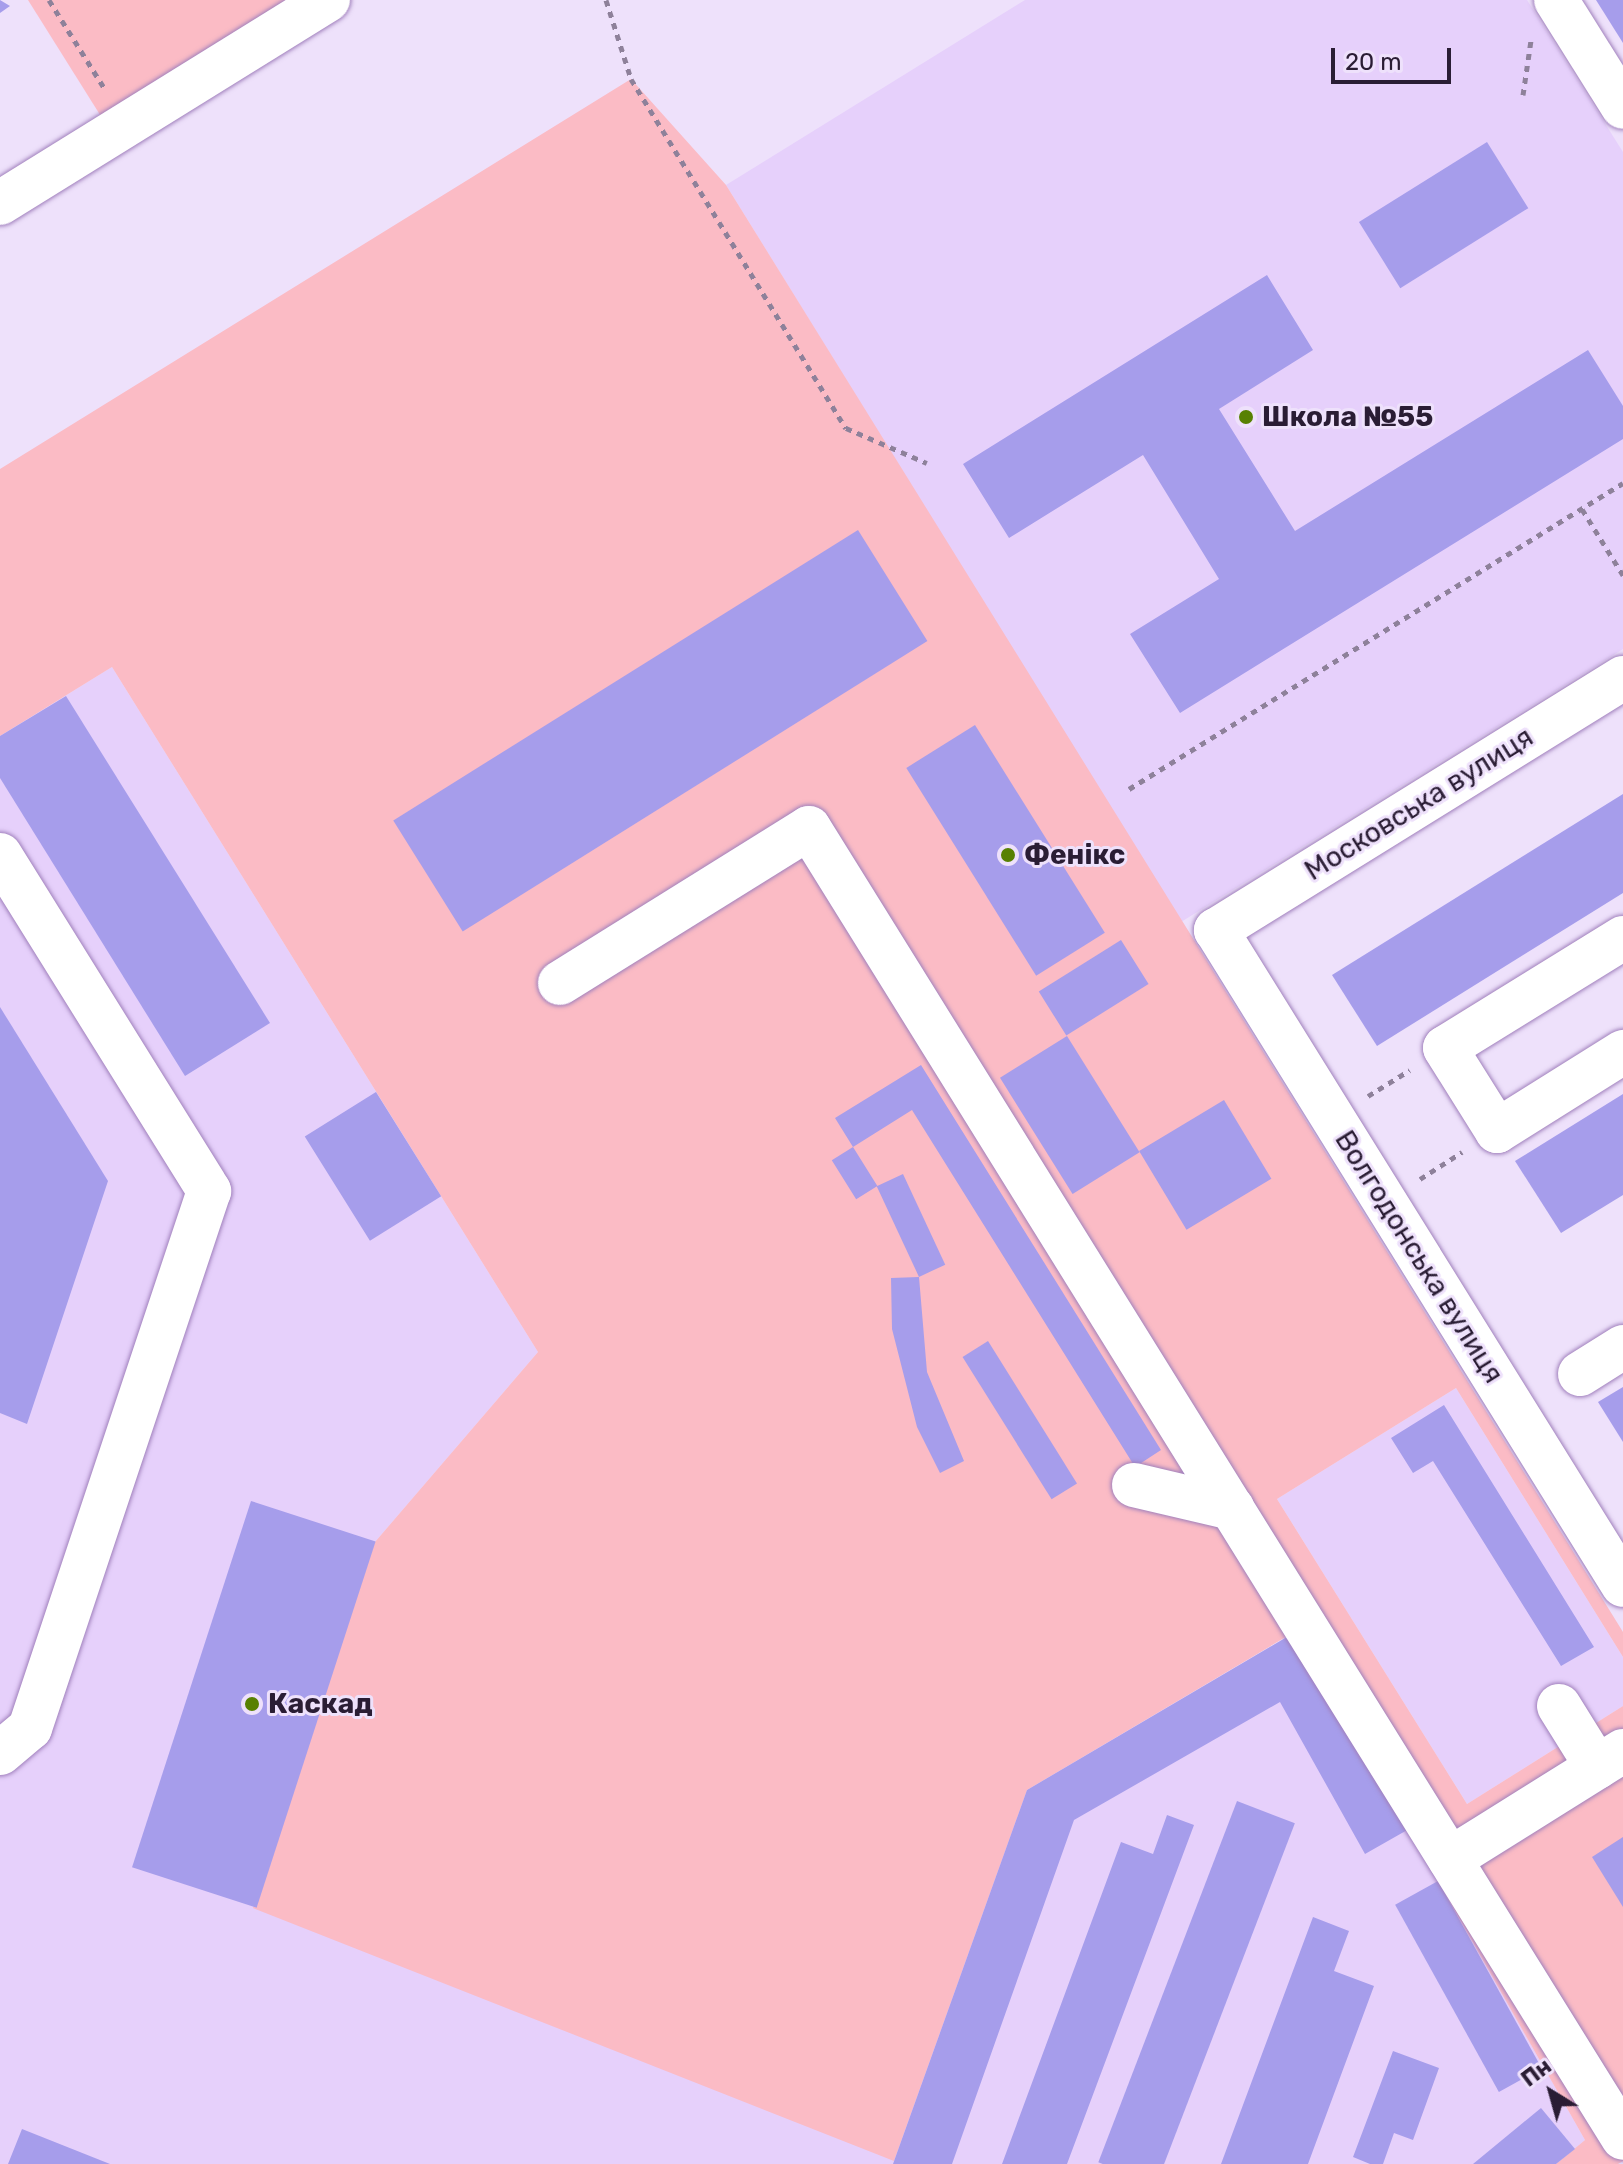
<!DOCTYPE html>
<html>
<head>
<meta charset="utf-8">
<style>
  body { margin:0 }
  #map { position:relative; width:1623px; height:2164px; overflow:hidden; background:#eee1fb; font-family:Rubik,sans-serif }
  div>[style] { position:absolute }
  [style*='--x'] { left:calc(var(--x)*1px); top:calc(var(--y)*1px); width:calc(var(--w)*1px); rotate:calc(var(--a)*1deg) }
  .built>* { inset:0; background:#e6d0fb }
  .green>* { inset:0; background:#fbbbc5 }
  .building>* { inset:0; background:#a69deb; transform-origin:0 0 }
  .path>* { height:5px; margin-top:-2.5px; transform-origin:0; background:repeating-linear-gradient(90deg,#8e819a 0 6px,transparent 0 12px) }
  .roads { filter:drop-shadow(0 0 2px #a080bc) drop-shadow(0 0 2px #a080bc) }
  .minor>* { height:44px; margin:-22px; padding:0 22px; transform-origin:22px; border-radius:22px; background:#fff }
  .dots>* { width:22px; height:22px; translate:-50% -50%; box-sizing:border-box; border:4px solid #eee1fb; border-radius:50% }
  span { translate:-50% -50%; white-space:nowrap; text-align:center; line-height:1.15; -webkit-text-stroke:6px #eee1fb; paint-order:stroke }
  .poi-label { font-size:28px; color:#2a1d34; font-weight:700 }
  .left { translate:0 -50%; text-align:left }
  .street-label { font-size:28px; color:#2a1d34 }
  .north { position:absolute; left:1511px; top:2052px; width:80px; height:80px; -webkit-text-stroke:6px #eee1fb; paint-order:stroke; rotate:323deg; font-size:22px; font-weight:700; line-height:32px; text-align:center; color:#2a1d34 }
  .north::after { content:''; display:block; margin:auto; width:28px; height:36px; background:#2a1d34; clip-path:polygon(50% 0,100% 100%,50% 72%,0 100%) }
  .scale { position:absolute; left:1331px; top:48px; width:120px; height:36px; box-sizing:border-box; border:4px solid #2a1d34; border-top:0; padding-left:10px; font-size:24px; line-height:28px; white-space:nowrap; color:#2a1d34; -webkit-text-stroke:6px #eee1fb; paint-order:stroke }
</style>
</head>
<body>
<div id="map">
  <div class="built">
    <div style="clip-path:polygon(1025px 0,1527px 0,1623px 152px,1623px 649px,1181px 922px,726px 185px)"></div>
    <div style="clip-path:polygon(112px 667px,538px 1352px,375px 1542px,1027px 1790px,1297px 1631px,1585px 2140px,1556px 2164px,0 2164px,0 736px)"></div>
    <div style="clip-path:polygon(1456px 1388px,1623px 1657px,1623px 1706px,1467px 1804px,1277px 1499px)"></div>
  </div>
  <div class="green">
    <div style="clip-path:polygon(28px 0,292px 0,102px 118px)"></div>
    <div style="clip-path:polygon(631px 79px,726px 185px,1623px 1632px,1623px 1657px,1456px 1388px,1277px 1499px,1467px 1804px,1623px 1706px,1623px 2161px,1618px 2164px,1556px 2164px,1585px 2140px,1296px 1631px,1027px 1790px,894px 2161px,253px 1908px,375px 1542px,538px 1352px,112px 667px,0 736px,0 469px)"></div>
  </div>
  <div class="building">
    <div style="clip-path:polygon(0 0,10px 6px,0 13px)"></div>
    <div style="clip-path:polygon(1596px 0,1623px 0,1623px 43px)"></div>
    <div style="left:1487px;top:142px;width:78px;height:151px;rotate:58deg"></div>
    <div style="clip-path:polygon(1267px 275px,1313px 350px,1219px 409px,1295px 531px,1588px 350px,1623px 406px,1623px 439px,1180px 713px,1130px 634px,1219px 579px,1143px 455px,1009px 538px,963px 464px)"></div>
    <div style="left:858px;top:530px;width:131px;height:548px;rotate:58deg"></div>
    <div style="clip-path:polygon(66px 696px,270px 1023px,185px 1076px,0 778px,0 736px)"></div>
    <div style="left:975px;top:725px;width:245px;height:81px;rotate:58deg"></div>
    <div style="clip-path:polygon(1623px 794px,1623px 893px,1377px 1046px,1332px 975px)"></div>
    <div style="left:1121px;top:940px;width:52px;height:97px;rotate:58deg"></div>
    <div style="clip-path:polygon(0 1007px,108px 1181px,27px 1424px,0 1413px)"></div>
    <div style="left:1067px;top:1036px;width:137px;height:79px;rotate:58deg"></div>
    <div style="clip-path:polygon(921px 1065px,1161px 1450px,1135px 1467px,912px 1110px,853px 1147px,835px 1118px)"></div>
    <div style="left:376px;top:1092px;width:123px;height:84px;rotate:58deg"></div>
    <div style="clip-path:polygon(1623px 1094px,1623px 1195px,1561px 1233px,1515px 1161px)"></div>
    <div style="left:1224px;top:1100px;width:92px;height:99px;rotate:59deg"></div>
    <div style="left:853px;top:1147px;width:46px;height:25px;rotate:58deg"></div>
    <div style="left:903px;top:1174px;width:100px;height:29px;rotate:65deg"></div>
    <div style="clip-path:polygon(919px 1277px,927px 1372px,964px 1461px,940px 1473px,917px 1427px,892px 1329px,891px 1278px)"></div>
    <div style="left:988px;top:1341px;width:168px;height:30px;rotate:58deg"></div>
    <div style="clip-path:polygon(1623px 1387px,1623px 1442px,1598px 1402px)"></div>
    <div style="clip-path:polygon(1444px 1405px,1594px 1647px,1561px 1666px,1433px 1461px,1413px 1473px,1391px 1438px)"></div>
    <div style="left:251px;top:1501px;width:131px;height:385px;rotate:18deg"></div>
    <div style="clip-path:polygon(1297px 1631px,1409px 1829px,1365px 1854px,1280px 1702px,1074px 1820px,952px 2164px,893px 2164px,1027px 1790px)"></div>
    <div style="left:1237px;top:1801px;width:62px;height:387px;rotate:21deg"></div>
    <div style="clip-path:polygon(1167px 1815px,1194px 1825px,1067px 2164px,1002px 2164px,1121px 1842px,1153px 1854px)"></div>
    <div style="clip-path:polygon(1623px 1837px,1623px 1907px,1592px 1857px)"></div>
    <div style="left:1438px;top:1881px;width:214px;height:49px;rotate:61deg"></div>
    <div style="clip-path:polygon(1313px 1917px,1349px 1931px,1334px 1971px,1374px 1986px,1308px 2164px,1221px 2164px)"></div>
    <div style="clip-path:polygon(1393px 2051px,1439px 2068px,1413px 2140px,1394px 2133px,1383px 2164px,1370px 2164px,1353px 2157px)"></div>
    <div style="clip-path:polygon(1541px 2108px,1575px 2149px,1556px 2164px,1473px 2164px)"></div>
    <div style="clip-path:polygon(22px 2129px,110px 2164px,8px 2164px)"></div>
  </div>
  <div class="path">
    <div style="--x:49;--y:0;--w:107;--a:57.9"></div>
    <div style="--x:606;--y:0;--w:83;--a:72.4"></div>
    <div style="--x:631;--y:79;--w:410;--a:58.4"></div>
    <div style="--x:846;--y:428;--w:88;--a:23.4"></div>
    <div style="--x:1523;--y:95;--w:56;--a:-81.7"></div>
    <div style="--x:1582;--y:509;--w:78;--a:58.2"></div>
    <div style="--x:1129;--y:789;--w:581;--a:-31.78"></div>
    <div style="--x:1368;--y:1096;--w:49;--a:-31.8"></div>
    <div style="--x:1420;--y:1179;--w:50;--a:-32.7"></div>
  </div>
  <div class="roads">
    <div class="minor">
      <div style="--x:1556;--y:0;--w:126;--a:57.9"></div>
      <div style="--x:0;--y:203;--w:386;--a:-31.8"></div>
      <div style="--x:1623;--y:678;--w:479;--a:148.2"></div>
      <div style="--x:1216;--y:930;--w:771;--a:58.14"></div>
      <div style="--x:0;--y:855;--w:396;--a:58.1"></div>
      <div style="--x:209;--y:1191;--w:566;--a:108.43"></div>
      <div style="--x:30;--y:1728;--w:39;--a:140"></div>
      <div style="--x:1623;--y:938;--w:209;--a:148.3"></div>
      <div style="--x:1445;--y:1048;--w:98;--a:57.9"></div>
      <div style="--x:1497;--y:1131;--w:149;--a:-32.1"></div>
      <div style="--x:560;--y:983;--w:293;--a:-31.9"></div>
      <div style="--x:809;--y:828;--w:1542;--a:58.14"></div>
      <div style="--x:1580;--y:1374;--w:51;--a:-32.1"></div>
      <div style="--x:1134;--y:1485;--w:101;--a:13.2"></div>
      <div style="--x:1559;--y:1706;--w:72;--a:58.1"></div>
      <div style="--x:1450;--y:1859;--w:204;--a:-32"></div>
    </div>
  </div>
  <div class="dots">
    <div style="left:1246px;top:417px;background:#588102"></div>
    <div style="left:1008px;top:855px;background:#588102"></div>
    <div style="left:252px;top:1704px;background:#588102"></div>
  </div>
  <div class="poi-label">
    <span class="left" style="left:1262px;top:417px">Школа №55</span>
    <span class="left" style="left:1024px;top:855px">Фенікс</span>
    <span class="left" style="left:268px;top:1704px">Каскад</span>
  </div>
  <div class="street-label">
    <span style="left:1419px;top:804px;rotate:-32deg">Московська вулиця</span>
    <span style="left:1419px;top:1257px;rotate:58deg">Волгодонська вулиця</span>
  </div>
  <div class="north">Пн</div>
  <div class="scale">20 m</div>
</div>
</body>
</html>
